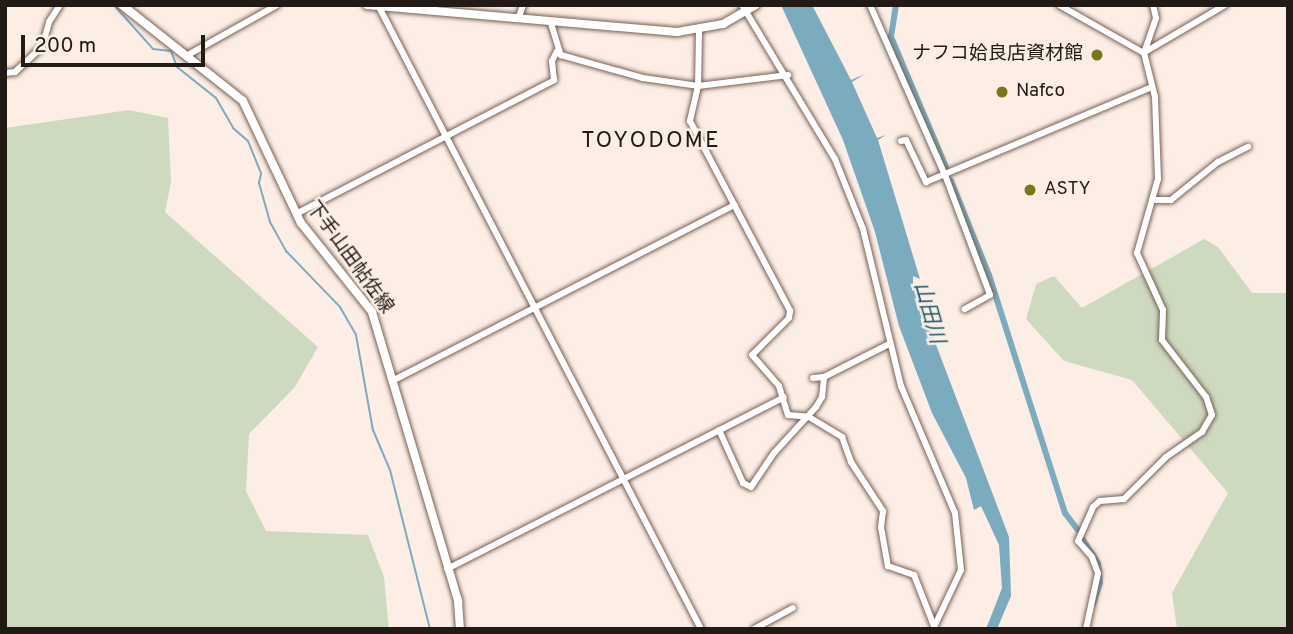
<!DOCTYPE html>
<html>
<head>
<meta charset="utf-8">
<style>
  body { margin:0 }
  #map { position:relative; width:1293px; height:634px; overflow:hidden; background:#fdeee5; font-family:Overpass,"Noto Sans JP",sans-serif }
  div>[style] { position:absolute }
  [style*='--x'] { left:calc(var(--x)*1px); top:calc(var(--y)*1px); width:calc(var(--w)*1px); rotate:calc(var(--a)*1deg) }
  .green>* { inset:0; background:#cedabf }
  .water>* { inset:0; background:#7aabbe }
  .stream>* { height:2px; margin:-1px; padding:0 1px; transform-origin:1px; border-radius:1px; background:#7aabbe }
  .canal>* { height:6px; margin:-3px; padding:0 3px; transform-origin:3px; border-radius:3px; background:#7aabbe }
  .roads { filter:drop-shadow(0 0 2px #766154) drop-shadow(0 0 2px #766154) }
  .minor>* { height:6px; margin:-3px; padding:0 3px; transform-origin:3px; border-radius:3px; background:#fff }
  .major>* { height:8px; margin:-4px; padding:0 4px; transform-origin:4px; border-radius:4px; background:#fff }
  .dots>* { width:19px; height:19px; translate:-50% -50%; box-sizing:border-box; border:4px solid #fdeee5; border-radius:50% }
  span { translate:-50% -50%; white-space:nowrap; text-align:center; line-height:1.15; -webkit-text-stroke:5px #fdeee5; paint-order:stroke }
  .poi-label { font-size:19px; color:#221a14 }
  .right { translate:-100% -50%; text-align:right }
  .left { translate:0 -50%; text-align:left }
  .street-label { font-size:19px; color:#221a14 }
  .water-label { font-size:21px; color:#19596f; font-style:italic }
  .quarter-label { font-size:23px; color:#221a14; letter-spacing:2px }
  .frame { position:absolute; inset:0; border:7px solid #221a14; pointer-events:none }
  .scale { position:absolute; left:21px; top:35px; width:184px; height:32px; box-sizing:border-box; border:4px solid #221a14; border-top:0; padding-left:9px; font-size:21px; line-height:24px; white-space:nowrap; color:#221a14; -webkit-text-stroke:5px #fdeee5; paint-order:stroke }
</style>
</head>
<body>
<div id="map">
  <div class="green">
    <div style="clip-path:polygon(129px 110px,168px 118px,171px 182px,165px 212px,318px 347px,295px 387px,249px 434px,246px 491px,266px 531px,368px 535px,384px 577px,389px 629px,5px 629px,5px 128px)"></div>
    <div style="clip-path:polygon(1204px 239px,1218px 247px,1252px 293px,1288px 293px,1288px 629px,1177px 629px,1172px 593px,1228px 493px,1132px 380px,1064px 361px,1026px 319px,1036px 284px,1054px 276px,1082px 308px)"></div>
  </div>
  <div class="water">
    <div style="clip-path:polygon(781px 5px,812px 5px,851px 80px,865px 74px,852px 82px,877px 138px,886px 135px,878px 140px,920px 279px,913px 276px,913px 284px,1009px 537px,1011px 596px,997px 629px,986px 629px,1002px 588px,999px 545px,981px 506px,974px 510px,966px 478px,932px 413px,899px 326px,875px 232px,843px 140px)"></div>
  </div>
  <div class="stream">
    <div style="--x:114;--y:5;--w:59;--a:48.4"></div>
    <div style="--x:153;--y:49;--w:18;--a:6"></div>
    <div style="--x:171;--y:51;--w:17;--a:69"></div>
    <div style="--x:177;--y:67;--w:50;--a:38.5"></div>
    <div style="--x:216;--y:98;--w:34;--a:60"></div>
    <div style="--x:233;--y:128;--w:20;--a:41"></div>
    <div style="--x:248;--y:141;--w:35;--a:68"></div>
    <div style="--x:261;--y:174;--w:9;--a:103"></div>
    <div style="--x:259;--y:183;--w:41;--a:74.2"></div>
    <div style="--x:270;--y:222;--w:33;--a:61"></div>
    <div style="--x:286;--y:251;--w:78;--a:46"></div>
    <div style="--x:340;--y:307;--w:32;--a:60"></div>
    <div style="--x:356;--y:335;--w:97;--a:79.9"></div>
    <div style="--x:373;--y:430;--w:43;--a:67"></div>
    <div style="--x:390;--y:470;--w:164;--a:75.9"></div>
  </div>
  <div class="canal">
    <div style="--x:896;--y:5;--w:32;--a:99"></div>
    <div style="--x:891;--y:37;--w:141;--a:67.1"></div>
    <div style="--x:951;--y:181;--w:101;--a:68"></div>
    <div style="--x:989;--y:275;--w:250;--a:72.3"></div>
    <div style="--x:1065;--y:513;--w:21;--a:53"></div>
    <div style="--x:1083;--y:540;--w:27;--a:57"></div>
    <div style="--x:1098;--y:563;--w:20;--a:84"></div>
    <div style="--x:1100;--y:583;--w:22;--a:108"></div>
  </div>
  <div class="roads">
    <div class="minor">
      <div style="--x:378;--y:5;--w:703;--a:62.63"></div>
      <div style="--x:742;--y:5;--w:180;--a:58.9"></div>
      <div style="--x:835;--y:159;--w:75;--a:68.2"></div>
      <div style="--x:863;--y:229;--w:162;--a:76.4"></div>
      <div style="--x:901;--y:386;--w:138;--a:67"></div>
      <div style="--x:955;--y:513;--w:57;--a:84"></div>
      <div style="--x:961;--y:570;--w:63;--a:115.3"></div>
      <div style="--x:870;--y:5;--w:186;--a:66.2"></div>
      <div style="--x:945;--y:175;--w:128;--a:69.4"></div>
      <div style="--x:990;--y:295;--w:29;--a:151"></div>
      <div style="--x:1059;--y:5;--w:98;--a:29.5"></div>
      <div style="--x:518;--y:19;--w:15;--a:-70"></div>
      <div style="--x:550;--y:20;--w:37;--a:73"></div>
      <div style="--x:561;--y:55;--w:85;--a:15.7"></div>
      <div style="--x:643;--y:78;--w:56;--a:8.3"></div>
      <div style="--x:698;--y:86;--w:91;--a:-7"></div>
      <div style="--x:699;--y:31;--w:55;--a:91"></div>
      <div style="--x:698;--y:86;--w:36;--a:103"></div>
      <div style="--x:690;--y:121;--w:215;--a:62.2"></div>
      <div style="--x:790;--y:311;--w:7;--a:98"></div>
      <div style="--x:789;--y:318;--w:52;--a:135"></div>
      <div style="--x:752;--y:355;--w:41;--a:48.9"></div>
      <div style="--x:779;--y:386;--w:30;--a:73"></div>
      <div style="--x:788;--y:415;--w:21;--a:5"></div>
      <div style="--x:809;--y:417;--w:39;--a:31"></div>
      <div style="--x:842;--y:437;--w:27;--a:70"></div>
      <div style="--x:851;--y:462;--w:59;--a:56.9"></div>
      <div style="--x:883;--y:511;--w:16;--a:97"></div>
      <div style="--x:881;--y:527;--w:40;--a:80"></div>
      <div style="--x:888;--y:566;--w:28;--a:19"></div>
      <div style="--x:914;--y:575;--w:55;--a:68.6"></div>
      <div style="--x:1145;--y:52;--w:93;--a:-30.4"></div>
      <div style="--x:188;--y:55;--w:102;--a:-29.3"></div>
      <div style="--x:5;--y:73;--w:10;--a:-6"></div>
      <div style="--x:15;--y:72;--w:37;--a:-43"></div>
      <div style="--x:42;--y:47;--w:26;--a:-74"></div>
      <div style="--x:49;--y:22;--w:20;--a:-57"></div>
      <div style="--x:901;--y:141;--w:5;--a:-11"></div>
      <div style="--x:906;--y:140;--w:47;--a:64.5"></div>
      <div style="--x:926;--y:182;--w:245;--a:-22.8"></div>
      <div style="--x:1156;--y:200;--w:15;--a:0"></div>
      <div style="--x:1171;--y:200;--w:60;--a:-39"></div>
      <div style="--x:1218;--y:162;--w:34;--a:-27"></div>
      <div style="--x:296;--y:214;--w:291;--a:-27.4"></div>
      <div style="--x:554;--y:80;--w:19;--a:-96"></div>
      <div style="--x:552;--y:61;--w:11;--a:-63"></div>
      <div style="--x:813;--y:378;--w:11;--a:-5"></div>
      <div style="--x:394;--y:380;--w:383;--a:-27.2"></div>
      <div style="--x:719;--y:430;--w:58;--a:65.6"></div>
      <div style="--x:743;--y:483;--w:9;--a:27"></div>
      <div style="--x:751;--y:487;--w:41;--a:-55.9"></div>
      <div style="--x:774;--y:453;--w:62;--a:-47.6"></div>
      <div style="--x:816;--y:407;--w:12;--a:-59"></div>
      <div style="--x:822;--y:397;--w:20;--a:-84"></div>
      <div style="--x:824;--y:377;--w:73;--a:-26.9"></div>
      <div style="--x:447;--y:569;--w:378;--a:-27"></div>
      <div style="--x:754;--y:629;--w:44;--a:-28.3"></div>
      <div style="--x:1086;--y:629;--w:57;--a:-77.9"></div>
      <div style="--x:1098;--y:573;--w:17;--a:-111"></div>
      <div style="--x:1092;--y:557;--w:21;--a:-131"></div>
      <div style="--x:1078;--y:541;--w:37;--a:-66"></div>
      <div style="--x:1093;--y:507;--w:9;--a:-41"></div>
      <div style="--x:1100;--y:501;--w:24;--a:-5"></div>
      <div style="--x:1124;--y:499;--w:59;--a:-45"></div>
      <div style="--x:1166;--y:457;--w:44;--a:-34.8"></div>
      <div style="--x:1202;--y:432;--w:20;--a:-60"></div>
      <div style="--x:1212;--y:415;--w:19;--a:-108"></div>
      <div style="--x:1206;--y:397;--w:72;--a:-127.7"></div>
      <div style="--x:1162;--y:340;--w:30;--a:-88"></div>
      <div style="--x:1163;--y:310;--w:63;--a:-114.5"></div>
      <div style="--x:1137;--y:253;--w:77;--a:-74.2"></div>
      <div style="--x:1158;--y:179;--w:82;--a:-92.1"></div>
      <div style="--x:1155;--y:97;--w:45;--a:-104"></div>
      <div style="--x:1144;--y:53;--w:37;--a:-71"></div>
      <div style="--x:1156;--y:18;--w:13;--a:-103"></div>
    </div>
    <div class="major">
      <div style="--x:122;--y:5;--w:154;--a:38.4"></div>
      <div style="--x:243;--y:101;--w:135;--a:64.6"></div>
      <div style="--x:301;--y:223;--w:114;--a:51.4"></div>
      <div style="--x:372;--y:312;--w:302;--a:73.4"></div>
      <div style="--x:458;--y:601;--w:28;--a:86"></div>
      <div style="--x:367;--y:5;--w:311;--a:5"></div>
      <div style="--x:677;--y:32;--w:47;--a:-9.9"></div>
      <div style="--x:723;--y:24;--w:38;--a:-30"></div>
    </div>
  </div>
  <div class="dots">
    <div style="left:1097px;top:55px;background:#7d7619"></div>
    <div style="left:1002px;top:92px;background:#7d7619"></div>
    <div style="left:1030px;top:190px;background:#7d7619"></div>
  </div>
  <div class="poi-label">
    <span class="right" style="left:1083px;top:55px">ナフコ姶良店資材館</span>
    <span class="left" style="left:1016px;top:92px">Nafco</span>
    <span class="left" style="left:1044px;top:190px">ASTY</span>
  </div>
  <div class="street-label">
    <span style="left:349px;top:258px;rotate:54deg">下手山田帖佐線</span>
  </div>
  <div class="water-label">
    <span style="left:928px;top:313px;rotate:74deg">山田川</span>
  </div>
  <div class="quarter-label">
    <span style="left:651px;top:142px">TOYODOME</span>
  </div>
  <div class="frame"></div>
  <div class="scale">200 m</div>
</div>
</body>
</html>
